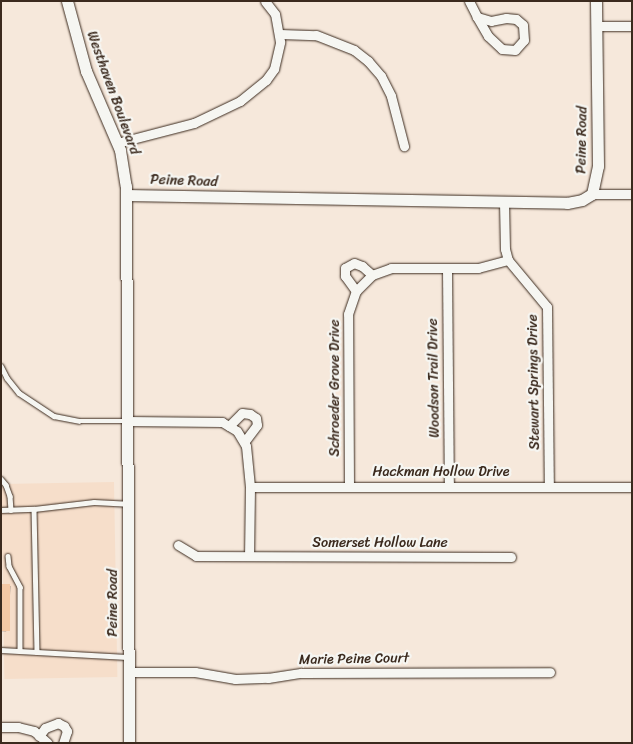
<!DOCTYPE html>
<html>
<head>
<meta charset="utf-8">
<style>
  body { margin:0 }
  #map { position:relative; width:633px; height:744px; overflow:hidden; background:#f6e8db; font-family:Sriracha,sans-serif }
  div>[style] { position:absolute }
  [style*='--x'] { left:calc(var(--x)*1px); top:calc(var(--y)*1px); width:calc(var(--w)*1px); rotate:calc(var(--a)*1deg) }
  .built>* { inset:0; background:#f6deca; transform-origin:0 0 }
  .shadow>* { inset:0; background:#0003; transform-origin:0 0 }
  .building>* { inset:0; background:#f5c8a4; transform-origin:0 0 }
  .roads { filter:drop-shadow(0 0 1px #3b2a1e) drop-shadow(0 0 1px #3b2a1e) }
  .service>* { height:4.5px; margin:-2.25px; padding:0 2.25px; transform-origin:2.25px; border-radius:2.25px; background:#f6f6f2 }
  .minor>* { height:9px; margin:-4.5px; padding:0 4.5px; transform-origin:4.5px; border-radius:4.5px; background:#f6f6f2 }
  .tertiary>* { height:11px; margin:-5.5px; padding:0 5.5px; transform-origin:5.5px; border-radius:5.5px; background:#f6f6f2 }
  span { translate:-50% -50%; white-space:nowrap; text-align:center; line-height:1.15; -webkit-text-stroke:4.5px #f6f6f2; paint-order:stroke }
  .street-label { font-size:14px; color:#3b2a1e }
  .frame { position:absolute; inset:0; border:2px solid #3b2a1e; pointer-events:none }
</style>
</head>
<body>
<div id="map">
  <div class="built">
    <div style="left:114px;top:482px;width:195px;height:113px;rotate:89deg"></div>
  </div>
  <div class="shadow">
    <div style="left:1px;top:585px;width:10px;height:46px;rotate:6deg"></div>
  </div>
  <div class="building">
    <div style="left:1px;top:584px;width:9px;height:47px"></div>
  </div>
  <div class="roads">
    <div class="service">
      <div style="--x:1;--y:366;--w:13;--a:63"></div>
      <div style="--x:7;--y:378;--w:19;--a:51"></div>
      <div style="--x:19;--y:393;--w:42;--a:33.3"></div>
      <div style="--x:54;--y:416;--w:25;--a:11"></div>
      <div style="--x:79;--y:421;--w:47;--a:0"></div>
      <div style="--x:1;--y:479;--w:8;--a:50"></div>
      <div style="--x:6;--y:485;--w:12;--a:70"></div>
      <div style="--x:10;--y:496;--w:14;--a:86"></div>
      <div style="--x:34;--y:509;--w:143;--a:88.8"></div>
      <div style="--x:1;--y:510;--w:33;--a:-2"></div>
      <div style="--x:34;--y:509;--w:60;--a:-6.7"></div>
      <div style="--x:94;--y:502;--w:33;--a:3"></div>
      <div style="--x:8;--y:556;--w:10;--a:84"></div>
      <div style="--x:9;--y:566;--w:24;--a:62"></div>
      <div style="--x:20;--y:587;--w:63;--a:90"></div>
      <div style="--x:1;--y:650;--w:126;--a:3.2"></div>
    </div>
    <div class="minor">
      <div style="--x:469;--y:1;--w:18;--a:63"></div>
      <div style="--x:477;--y:17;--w:22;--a:60"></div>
      <div style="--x:488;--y:36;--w:19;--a:43"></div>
      <div style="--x:502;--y:49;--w:13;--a:4"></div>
      <div style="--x:515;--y:50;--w:13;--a:-48"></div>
      <div style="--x:524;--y:40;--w:15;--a:-94"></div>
      <div style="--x:523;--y:25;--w:9;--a:-139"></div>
      <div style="--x:516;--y:19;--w:10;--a:-174"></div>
      <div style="--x:506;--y:18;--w:15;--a:169"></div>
      <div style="--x:491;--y:21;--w:15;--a:-164"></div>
      <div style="--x:596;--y:26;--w:36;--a:0"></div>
      <div style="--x:280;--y:34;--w:36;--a:2"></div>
      <div style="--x:316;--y:35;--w:41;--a:21.5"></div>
      <div style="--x:354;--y:50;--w:18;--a:38"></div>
      <div style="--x:368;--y:61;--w:20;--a:49"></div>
      <div style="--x:381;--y:76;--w:22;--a:63"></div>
      <div style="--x:391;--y:96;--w:52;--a:75.4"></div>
      <div style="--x:117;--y:143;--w:80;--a:-14.6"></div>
      <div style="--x:194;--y:123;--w:51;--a:-25.6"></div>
      <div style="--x:240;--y:101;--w:33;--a:-39"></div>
      <div style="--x:266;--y:80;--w:14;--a:-54"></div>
      <div style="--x:274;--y:69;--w:28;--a:-77"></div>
      <div style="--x:280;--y:42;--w:28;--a:-100"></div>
      <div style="--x:275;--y:14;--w:16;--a:-128"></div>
      <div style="--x:592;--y:194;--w:40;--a:0"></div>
      <div style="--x:504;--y:202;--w:47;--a:88.8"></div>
      <div style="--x:505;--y:249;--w:11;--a:75"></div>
      <div style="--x:508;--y:260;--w:61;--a:50.3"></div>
      <div style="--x:547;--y:307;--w:179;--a:89.4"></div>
      <div style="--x:447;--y:269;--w:217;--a:89.5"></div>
      <div style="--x:356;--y:291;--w:19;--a:-126"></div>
      <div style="--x:345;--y:276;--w:8;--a:-90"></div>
      <div style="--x:345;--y:268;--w:10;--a:-29"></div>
      <div style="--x:354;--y:263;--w:9;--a:21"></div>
      <div style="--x:362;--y:266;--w:13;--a:42"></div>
      <div style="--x:127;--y:421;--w:95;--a:0.6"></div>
      <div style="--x:222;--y:422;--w:17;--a:31"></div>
      <div style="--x:237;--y:431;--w:17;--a:59"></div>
      <div style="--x:246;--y:446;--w:41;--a:84.4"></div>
      <div style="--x:250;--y:487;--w:69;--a:90.8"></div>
      <div style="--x:229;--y:426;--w:18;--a:-45"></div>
      <div style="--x:242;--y:413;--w:8;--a:7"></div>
      <div style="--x:250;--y:414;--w:7;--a:34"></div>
      <div style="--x:256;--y:418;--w:7;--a:82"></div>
      <div style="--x:257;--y:425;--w:21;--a:127"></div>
      <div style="--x:349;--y:486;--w:172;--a:-90.3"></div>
      <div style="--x:348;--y:314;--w:24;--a:-71"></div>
      <div style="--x:356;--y:291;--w:23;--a:-45"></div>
      <div style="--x:372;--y:275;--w:20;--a:-20"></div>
      <div style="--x:391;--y:268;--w:87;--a:0"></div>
      <div style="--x:478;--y:268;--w:31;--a:-15"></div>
      <div style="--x:250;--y:487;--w:382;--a:0"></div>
      <div style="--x:178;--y:545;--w:21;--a:31"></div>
      <div style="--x:196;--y:556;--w:315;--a:0.2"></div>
      <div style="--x:129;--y:672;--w:66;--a:0"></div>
      <div style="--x:195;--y:672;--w:41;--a:9.9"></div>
      <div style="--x:235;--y:679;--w:33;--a:-2"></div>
      <div style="--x:268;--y:678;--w:33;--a:-9"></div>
      <div style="--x:301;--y:673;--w:249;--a:-0.2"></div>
      <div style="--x:1;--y:727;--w:17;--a:0"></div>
      <div style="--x:18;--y:727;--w:16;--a:14"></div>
      <div style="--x:34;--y:731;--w:18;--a:41"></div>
      <div style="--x:39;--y:736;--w:10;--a:-53"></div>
      <div style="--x:45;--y:728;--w:14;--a:-21"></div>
      <div style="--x:58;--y:723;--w:7;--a:27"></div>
      <div style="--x:64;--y:726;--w:6;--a:59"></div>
      <div style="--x:67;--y:731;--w:13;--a:108"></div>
    </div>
    <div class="tertiary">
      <div style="--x:67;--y:1;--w:73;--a:74.8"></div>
      <div style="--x:86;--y:71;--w:86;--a:66.7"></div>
      <div style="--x:120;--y:150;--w:36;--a:81"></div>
      <div style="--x:126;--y:186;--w:557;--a:89.69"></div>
      <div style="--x:126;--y:195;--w:441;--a:1"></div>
      <div style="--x:567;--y:203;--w:15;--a:-11"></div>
      <div style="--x:582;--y:200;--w:12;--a:-31"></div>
      <div style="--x:592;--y:194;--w:29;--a:-78"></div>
      <div style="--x:598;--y:166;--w:165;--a:-90.7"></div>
    </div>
  </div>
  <div class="street-label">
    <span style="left:113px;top:93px;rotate:70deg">Westhaven Boulevard</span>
    <span style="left:582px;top:140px;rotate:-89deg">Peine Road</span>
    <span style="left:184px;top:181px;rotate:2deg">Peine Road</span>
    <span style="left:434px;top:378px;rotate:-91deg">Woodson Trail Drive</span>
    <span style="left:534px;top:382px;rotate:-91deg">Stewart Springs Drive</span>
    <span style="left:335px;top:388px;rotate:-90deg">Schroeder Grove Drive</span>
    <span style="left:441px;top:472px">Hackman Hollow Drive</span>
    <span style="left:380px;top:543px">Somerset Hollow Lane</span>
    <span style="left:113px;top:603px;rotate:-90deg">Peine Road</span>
    <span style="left:354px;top:659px;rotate:-1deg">Marie Peine Court</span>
  </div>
  <div class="frame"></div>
</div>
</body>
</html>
